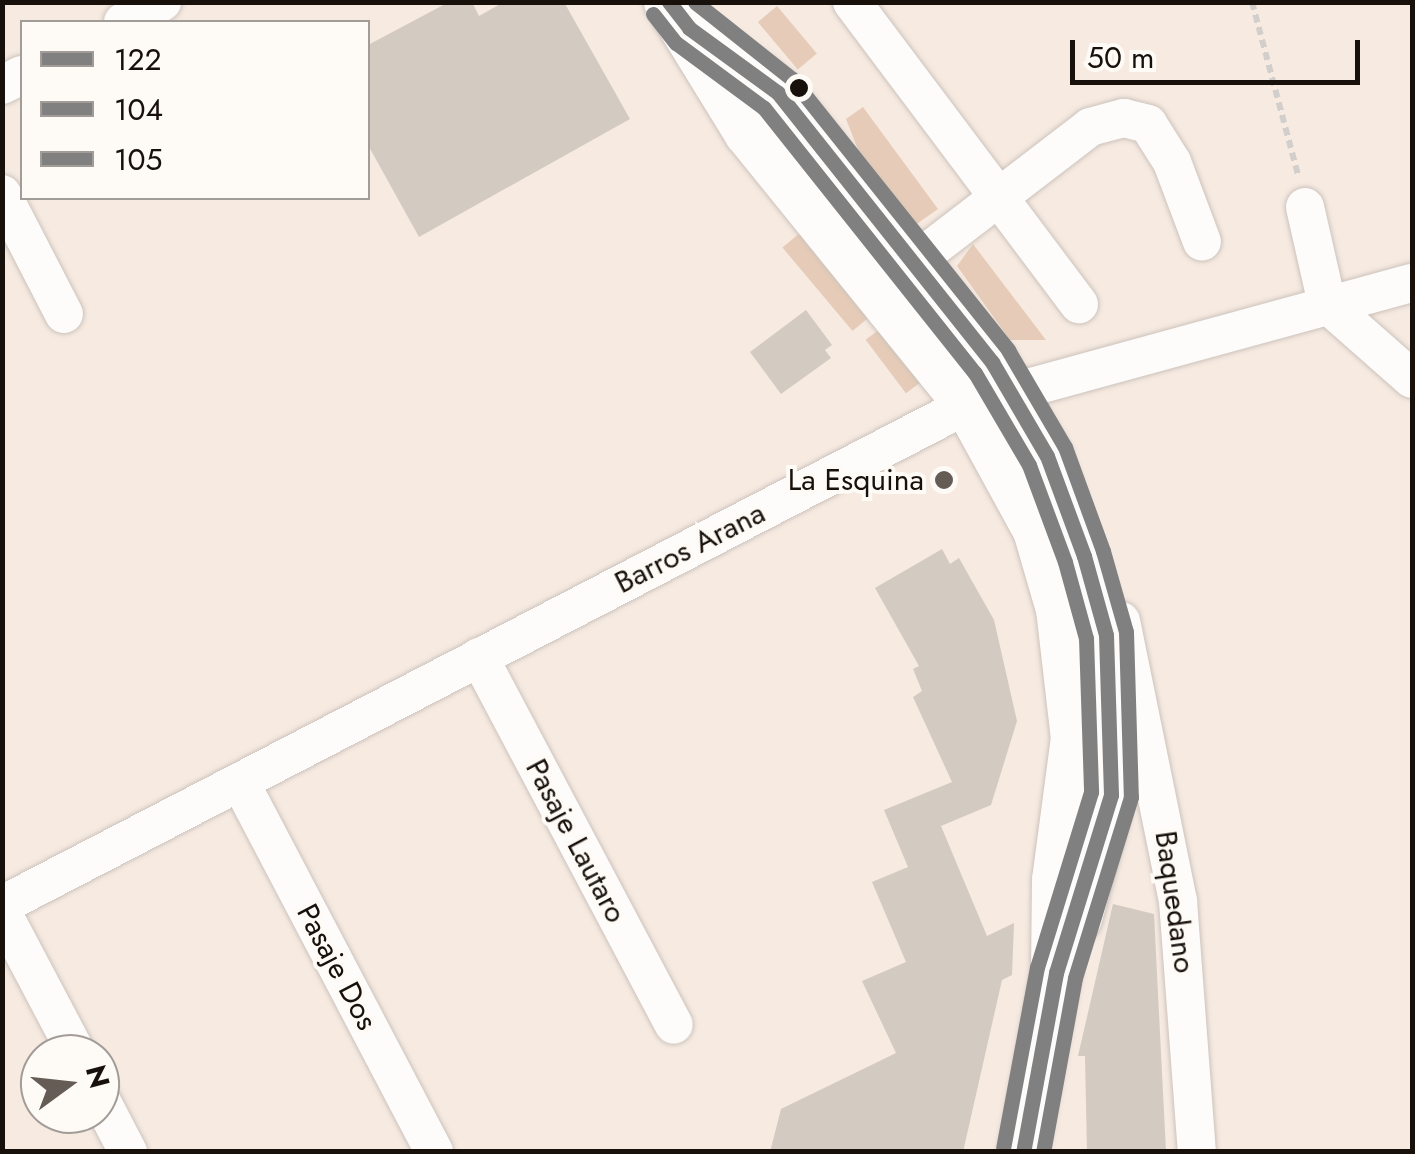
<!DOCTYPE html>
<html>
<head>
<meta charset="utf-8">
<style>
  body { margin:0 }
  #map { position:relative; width:1415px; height:1154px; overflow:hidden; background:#f6eae1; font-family:Jost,sans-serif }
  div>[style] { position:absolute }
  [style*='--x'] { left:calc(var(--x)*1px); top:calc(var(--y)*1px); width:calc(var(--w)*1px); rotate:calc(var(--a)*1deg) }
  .green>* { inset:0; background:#e6ccb8; transform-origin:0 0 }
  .building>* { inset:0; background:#d3cac2 }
  .path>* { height:6px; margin-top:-3px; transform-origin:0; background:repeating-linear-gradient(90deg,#d1cecc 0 8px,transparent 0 13px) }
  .roads { filter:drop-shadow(0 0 2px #ccc3bc) drop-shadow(0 0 2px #ccc3bc) }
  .minor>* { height:38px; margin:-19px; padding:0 19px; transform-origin:19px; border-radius:19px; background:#fefcfa }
  .major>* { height:50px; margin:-25px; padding:0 25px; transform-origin:25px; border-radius:25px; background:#fefcfa }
  .bus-1>* { height:15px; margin:-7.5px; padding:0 7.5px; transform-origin:7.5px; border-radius:7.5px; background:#808080 }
  .bus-2>* { height:15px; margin:-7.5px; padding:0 7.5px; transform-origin:7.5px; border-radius:7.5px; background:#808080 }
  .bus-3>* { height:15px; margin:-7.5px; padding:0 7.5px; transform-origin:7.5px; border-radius:7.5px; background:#808080 }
  .dots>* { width:28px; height:28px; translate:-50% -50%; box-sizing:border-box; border:5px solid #fefaf6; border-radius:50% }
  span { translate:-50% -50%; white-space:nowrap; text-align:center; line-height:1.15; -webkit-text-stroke:8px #fefaf6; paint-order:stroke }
  .poi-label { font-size:30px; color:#17100b }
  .right { translate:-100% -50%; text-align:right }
  .street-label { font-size:30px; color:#17100b }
  .frame { position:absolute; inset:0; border:5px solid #17100b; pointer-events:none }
  .legend { position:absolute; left:20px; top:20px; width:350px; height:180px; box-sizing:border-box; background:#fefaf6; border:2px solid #a29c98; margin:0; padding:12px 18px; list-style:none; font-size:30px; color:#17100b }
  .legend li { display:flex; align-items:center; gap:20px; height:50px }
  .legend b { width:50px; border:2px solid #a29c98 }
  .north { position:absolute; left:20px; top:1034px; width:100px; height:100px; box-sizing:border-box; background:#fefaf6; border:2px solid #a29c98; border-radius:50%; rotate:75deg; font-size:28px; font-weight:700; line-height:40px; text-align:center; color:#17100b }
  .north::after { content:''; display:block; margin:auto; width:35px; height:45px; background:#655c56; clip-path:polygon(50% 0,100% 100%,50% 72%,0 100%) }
  .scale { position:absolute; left:1070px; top:40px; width:290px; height:45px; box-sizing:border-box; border:5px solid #17100b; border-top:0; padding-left:12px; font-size:30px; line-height:35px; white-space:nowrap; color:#17100b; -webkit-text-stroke:8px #fefaf6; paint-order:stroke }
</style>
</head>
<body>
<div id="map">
  <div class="green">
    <div style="left:777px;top:6px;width:62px;height:25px;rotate:50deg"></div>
    <div style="clip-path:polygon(863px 107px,938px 209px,911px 228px,866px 170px,846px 119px)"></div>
    <div style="left:807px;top:227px;width:109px;height:32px;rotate:50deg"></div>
    <div style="clip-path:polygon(973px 244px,1046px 340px,1010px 340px,957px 266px)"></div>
    <div style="left:888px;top:323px;width:67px;height:28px;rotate:53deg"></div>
  </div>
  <div class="building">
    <div style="clip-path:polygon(449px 2px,472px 2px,479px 16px,504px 2px,564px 2px,630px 119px,419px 237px,368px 145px,368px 45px)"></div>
    <div style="clip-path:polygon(806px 310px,832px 345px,825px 350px,831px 358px,781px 394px,750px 352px)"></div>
    <div style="clip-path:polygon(942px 549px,950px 564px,959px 558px,994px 620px,1017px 721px,991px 805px,941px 826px,987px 936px,1014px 923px,1012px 975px,1002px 980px,963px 1152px,770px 1152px,781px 1109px,896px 1053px,862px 981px,906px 962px,872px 882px,908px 867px,884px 810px,952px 782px,913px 697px,922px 691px,913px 669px,919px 666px,875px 588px)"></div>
    <div style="clip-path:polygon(1113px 904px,1154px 914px,1166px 1152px,1087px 1152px,1085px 1056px,1078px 1056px)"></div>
  </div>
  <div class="path">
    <div style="--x:1252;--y:2;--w:179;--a:75.1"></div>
  </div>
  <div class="roads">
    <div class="minor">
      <div style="--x:852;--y:2;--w:378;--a:53.1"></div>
      <div style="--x:123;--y:22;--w:44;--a:-27.1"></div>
      <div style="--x:2;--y:85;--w:22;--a:-27"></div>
      <div style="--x:2;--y:194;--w:135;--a:62.7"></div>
      <div style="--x:1305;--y:207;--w:99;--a:77.2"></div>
      <div style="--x:1327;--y:304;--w:113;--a:41.4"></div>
      <div style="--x:913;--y:263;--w:223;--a:-37.5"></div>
      <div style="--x:1090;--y:127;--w:35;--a:-15"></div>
      <div style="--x:1124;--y:118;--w:25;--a:14"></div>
      <div style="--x:1148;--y:124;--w:45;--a:57.7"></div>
      <div style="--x:1172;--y:162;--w:85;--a:69.4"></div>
      <div style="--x:1121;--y:621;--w:286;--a:78.5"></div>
      <div style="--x:1178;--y:901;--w:252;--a:85.7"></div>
      <div style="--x:479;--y:657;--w:416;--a:62.1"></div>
      <div style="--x:240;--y:782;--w:417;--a:62.3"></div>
      <div style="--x:2;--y:905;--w:1089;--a:-27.39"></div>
      <div style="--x:969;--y:404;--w:459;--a:-15.3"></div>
      <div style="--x:2;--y:912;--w:161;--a:62.2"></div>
      <div style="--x:100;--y:1098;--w:61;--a:62.6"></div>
    </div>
    <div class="major">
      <div style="--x:669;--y:2;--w:153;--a:58.4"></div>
      <div style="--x:749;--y:132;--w:350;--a:51"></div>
      <div style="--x:969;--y:404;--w:144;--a:61.3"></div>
      <div style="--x:1038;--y:530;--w:82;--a:73.8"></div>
      <div style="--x:1061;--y:609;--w:130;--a:83.4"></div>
      <div style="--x:1076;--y:738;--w:143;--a:97.6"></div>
      <div style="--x:1057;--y:880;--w:93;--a:90.6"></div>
      <div style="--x:1056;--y:973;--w:182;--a:100.4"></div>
      <div style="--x:706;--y:40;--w:89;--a:36.4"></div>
      <div style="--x:778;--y:93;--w:344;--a:51.5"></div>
      <div style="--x:992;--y:362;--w:109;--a:59.7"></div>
      <div style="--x:1047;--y:456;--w:188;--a:71.8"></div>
      <div style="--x:1106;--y:635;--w:56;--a:84.9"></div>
      <div style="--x:1111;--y:691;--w:104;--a:90"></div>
      <div style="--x:1111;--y:795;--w:128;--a:105.5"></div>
    </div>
  </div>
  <div class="bus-1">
    <div style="--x:669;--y:2;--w:33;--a:52"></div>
    <div style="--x:689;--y:28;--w:110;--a:36.1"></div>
    <div style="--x:778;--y:93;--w:344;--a:51.5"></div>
    <div style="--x:992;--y:362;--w:109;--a:59.7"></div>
    <div style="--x:1047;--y:456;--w:107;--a:69.7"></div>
    <div style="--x:1084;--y:556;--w:82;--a:74.4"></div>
    <div style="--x:1106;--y:635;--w:160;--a:88.2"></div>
    <div style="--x:1111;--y:795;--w:186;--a:107.2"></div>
    <div style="--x:1056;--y:973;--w:182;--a:100.4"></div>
  </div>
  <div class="bus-2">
    <div style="--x:653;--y:14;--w:37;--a:52"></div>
    <div style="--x:676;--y:43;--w:109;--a:36.5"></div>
    <div style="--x:764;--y:108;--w:339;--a:51.5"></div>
    <div style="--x:975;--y:373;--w:107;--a:59.6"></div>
    <div style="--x:1029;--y:465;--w:103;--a:69.6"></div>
    <div style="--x:1065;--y:562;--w:79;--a:74.6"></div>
    <div style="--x:1086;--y:638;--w:154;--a:88.1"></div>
    <div style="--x:1091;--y:792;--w:183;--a:107.1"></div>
    <div style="--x:1037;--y:967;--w:184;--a:100.6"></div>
  </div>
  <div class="bus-3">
    <div style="--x:695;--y:2;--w:124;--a:38.4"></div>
    <div style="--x:792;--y:79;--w:347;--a:51.4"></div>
    <div style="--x:1008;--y:350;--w:113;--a:59.6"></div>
    <div style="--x:1065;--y:447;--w:111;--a:69.9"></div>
    <div style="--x:1103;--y:551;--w:84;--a:74.1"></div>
    <div style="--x:1126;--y:632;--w:165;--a:88.3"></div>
    <div style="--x:1131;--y:797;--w:189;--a:107.2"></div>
    <div style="--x:1075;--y:978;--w:177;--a:100.4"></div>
  </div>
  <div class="dots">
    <div style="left:799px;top:88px;background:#17100b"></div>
    <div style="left:944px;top:480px;background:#655c56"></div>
  </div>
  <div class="poi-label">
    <span class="right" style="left:924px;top:480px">La Esquina</span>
  </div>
  <div class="street-label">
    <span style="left:690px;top:548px;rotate:-27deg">Barros Arana</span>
    <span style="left:576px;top:841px;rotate:62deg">Pasaje Lautaro</span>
    <span style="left:1175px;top:902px;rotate:82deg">Baquedano</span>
    <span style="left:337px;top:967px;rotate:62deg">Pasaje Dos</span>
  </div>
  <div class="frame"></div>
  <ul class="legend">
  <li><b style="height:12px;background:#808080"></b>122</li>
  <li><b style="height:12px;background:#808080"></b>104</li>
  <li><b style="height:12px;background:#808080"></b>105</li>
  </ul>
  <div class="north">N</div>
  <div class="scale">50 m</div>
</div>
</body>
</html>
